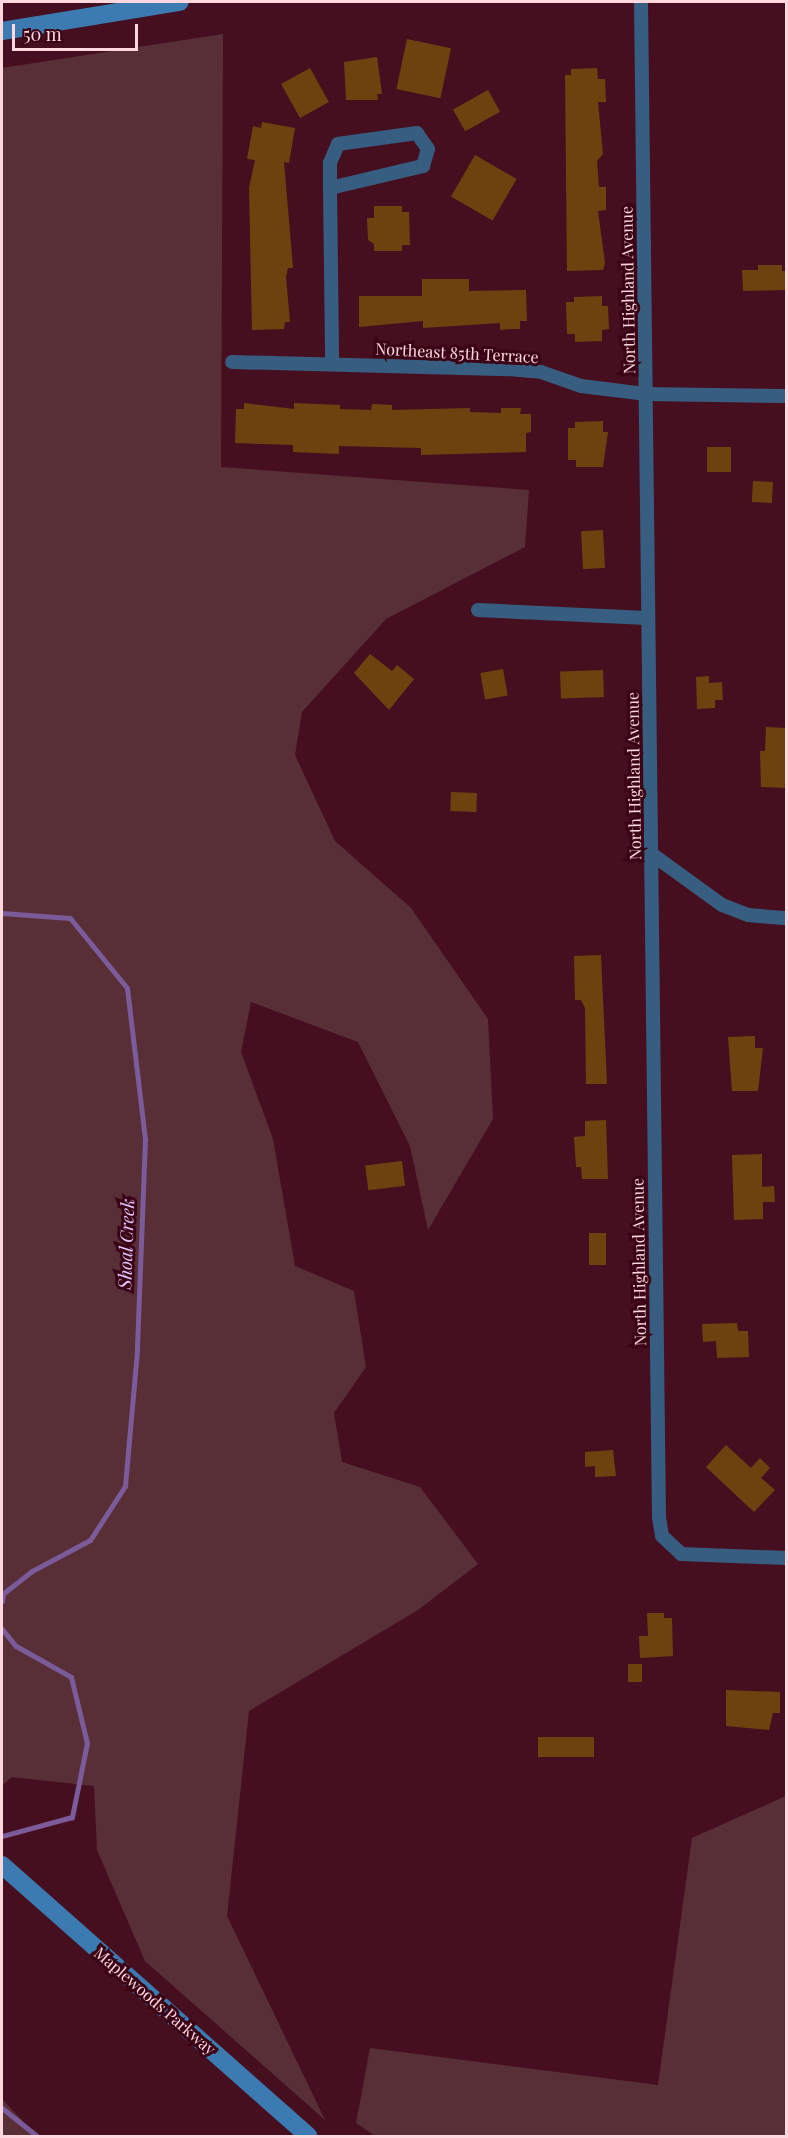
<!DOCTYPE html>
<html>
<head>
<meta charset="utf-8">
<style>
  body { margin:0 }
  #map { position:relative; width:788px; height:2138px; overflow:hidden; background:#460f1f; font-family:"Playfair Display",serif }
  div>[style] { position:absolute }
  [style*='--x'] { left:calc(var(--x)*1px); top:calc(var(--y)*1px); width:calc(var(--w)*1px); rotate:calc(var(--a)*1deg) }
  .green>* { inset:0; background:#582f37 }
  .stream>* { height:5px; margin:-2.5px; padding:0 2.5px; transform-origin:2.5px; border-radius:2.5px; background:#7b5b99 }
  .building>* { inset:0; background:#6c430f; transform-origin:0 0 }
  .street>* { height:14px; margin:-7px; padding:0 7px; transform-origin:7px; border-radius:7px; background:#375d80 }
  .secondary>* { height:18px; margin:-9px; padding:0 9px; transform-origin:9px; border-radius:9px; background:#3b7bb2 }
  span { translate:-50% -50%; white-space:nowrap; text-align:center; line-height:1.15; -webkit-text-stroke:6px #3b0416; paint-order:stroke }
  .street-label { font-size:16px; color:#fed8de }
  .water-label { font-size:18px; color:#e1c7fc; font-style:italic }
  .frame { position:absolute; inset:0; border:3px solid #fed8de; pointer-events:none }
  .scale { position:absolute; left:12px; top:24px; width:126px; height:27px; box-sizing:border-box; border:3px solid #fed8de; border-top:0; padding-left:8px; font-size:18px; line-height:21px; white-space:nowrap; color:#fed8de; -webkit-text-stroke:4px #3b0416; paint-order:stroke }
</style>
</head>
<body>
<div id="map">
  <div class="green">
    <div style="clip-path:polygon(223px 34px,221px 467px,529px 490px,525px 547px,386px 619px,302px 712px,295px 755px,335px 841px,411px 908px,488px 1019px,493px 1119px,428px 1230px,410px 1146px,358px 1042px,251px 1002px,241px 1052px,273px 1139px,295px 1266px,354px 1291px,366px 1367px,334px 1413px,342px 1462px,420px 1487px,478px 1564px,418px 1610px,249px 1711px,227px 1916px,325px 2120px,145px 1961px,97px 1850px,94px 1786px,12px 1777px,2px 1785px,2px 68px)"></div>
    <div style="clip-path:polygon(786px 1796px,786px 2136px,375px 2136px,356px 2123px,370px 2048px,658px 2085px,692px 1838px)"></div>
    <div style="clip-path:polygon(2px 2099px,37px 2136px,2px 2136px)"></div>
  </div>
  <div class="stream">
    <div style="--x:2;--y:913;--w:68;--a:4.2"></div>
    <div style="--x:70;--y:918;--w:90;--a:50.8"></div>
    <div style="--x:127;--y:988;--w:152;--a:83.2"></div>
    <div style="--x:145;--y:1139;--w:212;--a:92.2"></div>
    <div style="--x:137;--y:1351;--w:136;--a:95.1"></div>
    <div style="--x:125;--y:1486;--w:64;--a:122.9"></div>
    <div style="--x:90;--y:1540;--w:66;--a:151.9"></div>
    <div style="--x:32;--y:1571;--w:37;--a:142"></div>
    <div style="--x:3;--y:1594;--w:7;--a:98"></div>
    <div style="--x:2;--y:1629;--w:22;--a:51"></div>
    <div style="--x:16;--y:1646;--w:63;--a:29.4"></div>
    <div style="--x:71;--y:1677;--w:68;--a:76.4"></div>
    <div style="--x:87;--y:1743;--w:76;--a:101.5"></div>
    <div style="--x:72;--y:1817;--w:73;--a:164.8"></div>
    <div style="--x:2;--y:2108;--w:45;--a:38.7"></div>
  </div>
  <div class="building">
    <div style="left:407px;top:39px;width:45px;height:51px;rotate:12deg"></div>
    <div style="clip-path:polygon(377px 57px,382px 94px,377px 94px,378px 100px,346px 100px,344px 62px)"></div>
    <div style="left:310px;top:68px;width:39px;height:33px;rotate:61deg"></div>
    <div style="clip-path:polygon(597px 68px,598px 79px,605px 79px,606px 102px,598px 102px,603px 154px,597px 161px,599px 187px,606px 187px,606px 210px,598px 211px,605px 263px,603px 270px,567px 271px,565px 75px,571px 75px,571px 69px)"></div>
    <div style="left:488px;top:90px;width:25px;height:40px;rotate:61deg"></div>
    <div style="clip-path:polygon(262px 122px,295px 128px,289px 163px,284px 162px,293px 268px,288px 268px,286px 277px,290px 322px,285px 322px,284px 329px,252px 330px,249px 188px,255px 160px,247px 159px,253px 126px,261px 128px)"></div>
    <div style="left:475px;top:155px;width:48px;height:48px;rotate:30deg"></div>
    <div style="clip-path:polygon(374px 206px,402px 206px,402px 212px,409px 212px,410px 245px,402px 245px,402px 251px,374px 251px,374px 244px,368px 240px,367px 218px,374px 218px)"></div>
    <div style="clip-path:polygon(758px 265px,782px 265px,782px 271px,786px 271px,786px 290px,743px 291px,742px 270px,758px 270px)"></div>
    <div style="clip-path:polygon(422px 279px,469px 279px,469px 291px,526px 290px,527px 321px,520px 321px,520px 329px,510px 329px,500px 330px,500px 323px,423px 328px,423px 321px,359px 327px,359px 296px,422px 296px)"></div>
    <div style="clip-path:polygon(602px 296px,602px 306px,608px 306px,609px 329px,602px 330px,602px 341px,575px 342px,575px 334px,567px 334px,566px 302px,574px 302px,574px 297px)"></div>
    <div style="clip-path:polygon(244px 403px,294px 409px,294px 403px,340px 405px,340px 409px,371px 410px,372px 404px,392px 405px,392px 410px,470px 408px,470px 412px,501px 413px,501px 408px,521px 408px,520px 414px,531px 414px,531px 432px,526px 433px,526px 452px,421px 455px,421px 448px,339px 446px,339px 454px,293px 452px,293px 445px,235px 443px,236px 409px,244px 409px)"></div>
    <div style="clip-path:polygon(603px 421px,603px 432px,608px 432px,603px 467px,576px 467px,576px 460px,568px 460px,568px 428px,575px 428px,575px 422px)"></div>
    <div style="left:707px;top:447px;width:24px;height:25px"></div>
    <div style="left:753px;top:481px;width:20px;height:21px;rotate:3deg"></div>
    <div style="left:603px;top:530px;width:38px;height:22px;rotate:87deg"></div>
    <div style="clip-path:polygon(370px 654px,392px 671px,397px 665px,414px 679px,389px 710px,354px 673px)"></div>
    <div style="left:503px;top:669px;width:27px;height:23px;rotate:80deg"></div>
    <div style="left:603px;top:670px;width:27px;height:43px;rotate:88deg"></div>
    <div style="clip-path:polygon(709px 676px,709px 683px,722px 682px,723px 700px,715px 700px,715px 708px,697px 709px,696px 677px)"></div>
    <div style="clip-path:polygon(766px 727px,786px 728px,786px 788px,761px 787px,760px 751px,765px 751px)"></div>
    <div style="left:451px;top:792px;width:26px;height:19px;rotate:2deg"></div>
    <div style="clip-path:polygon(601px 955px,607px 1084px,586px 1084px,585px 1008px,581px 1000px,575px 1000px,574px 956px)"></div>
    <div style="clip-path:polygon(755px 1036px,755px 1048px,763px 1048px,758px 1091px,732px 1091px,728px 1037px)"></div>
    <div style="clip-path:polygon(606px 1120px,608px 1179px,582px 1179px,581px 1167px,576px 1167px,574px 1137px,585px 1136px,585px 1121px)"></div>
    <div style="clip-path:polygon(762px 1154px,762px 1187px,774px 1186px,775px 1202px,763px 1202px,763px 1219px,734px 1220px,732px 1155px)"></div>
    <div style="left:402px;top:1161px;width:25px;height:37px;rotate:83deg"></div>
    <div style="left:589px;top:1233px;width:17px;height:32px"></div>
    <div style="clip-path:polygon(737px 1323px,738px 1331px,748px 1331px,749px 1357px,717px 1358px,716px 1341px,703px 1342px,702px 1324px)"></div>
    <div style="clip-path:polygon(726px 1445px,751px 1468px,760px 1458px,770px 1468px,761px 1478px,775px 1490px,754px 1512px,706px 1467px)"></div>
    <div style="clip-path:polygon(613px 1450px,616px 1476px,595px 1477px,595px 1466px,585px 1467px,585px 1452px)"></div>
    <div style="clip-path:polygon(647px 1613px,664px 1613px,664px 1618px,672px 1618px,673px 1656px,640px 1658px,639px 1636px,648px 1636px)"></div>
    <div style="left:628px;top:1664px;width:14px;height:18px"></div>
    <div style="clip-path:polygon(726px 1690px,780px 1692px,780px 1713px,773px 1713px,769px 1730px,726px 1726px)"></div>
    <div style="left:594px;top:1737px;width:20px;height:56px;rotate:90deg"></div>
  </div>
  <div class="street">
    <div style="--x:641;--y:2;--w:1515;--a:89.32"></div>
    <div style="--x:659;--y:1517;--w:19;--a:81"></div>
    <div style="--x:662;--y:1536;--w:26;--a:43"></div>
    <div style="--x:681;--y:1554;--w:105;--a:2.2"></div>
    <div style="--x:330;--y:188;--w:96;--a:-13.3"></div>
    <div style="--x:423;--y:166;--w:18;--a:-74"></div>
    <div style="--x:428;--y:149;--w:19;--a:-125"></div>
    <div style="--x:417;--y:133;--w:80;--a:172.1"></div>
    <div style="--x:338;--y:144;--w:21;--a:113"></div>
    <div style="--x:330;--y:163;--w:25;--a:90"></div>
    <div style="--x:330;--y:188;--w:176;--a:89.3"></div>
    <div style="--x:232;--y:362;--w:276;--a:1.5"></div>
    <div style="--x:508;--y:369;--w:33;--a:5"></div>
    <div style="--x:541;--y:372;--w:42;--a:19.3"></div>
    <div style="--x:581;--y:386;--w:64;--a:7.1"></div>
    <div style="--x:645;--y:394;--w:141;--a:0.8"></div>
    <div style="--x:478;--y:610;--w:169;--a:2.7"></div>
    <div style="--x:653;--y:855;--w:85;--a:35.9"></div>
    <div style="--x:722;--y:905;--w:28;--a:21"></div>
    <div style="--x:748;--y:915;--w:38;--a:5"></div>
  </div>
  <div class="secondary">
    <div style="--x:2;--y:31;--w:180;--a:-9.3"></div>
    <div style="--x:2;--y:1865;--w:409;--a:41.5"></div>
  </div>
  <div class="street-label">
    <span style="left:628px;top:290px;rotate:-91deg">North Highland Avenue</span>
    <span style="left:457px;top:353px;rotate:3deg">Northeast 85th Terrace</span>
    <span style="left:634px;top:776px;rotate:-91deg">North Highland Avenue</span>
    <span style="left:639px;top:1262px;rotate:-91deg">North Highland Avenue</span>
    <span style="left:155px;top:2001px;rotate:41deg">Maplewoods Parkway</span>
  </div>
  <div class="water-label">
    <span style="left:126px;top:1244px;rotate:-88deg">Shoal Creek</span>
  </div>
  <div class="frame"></div>
  <div class="scale">50 m</div>
</div>
</body>
</html>
